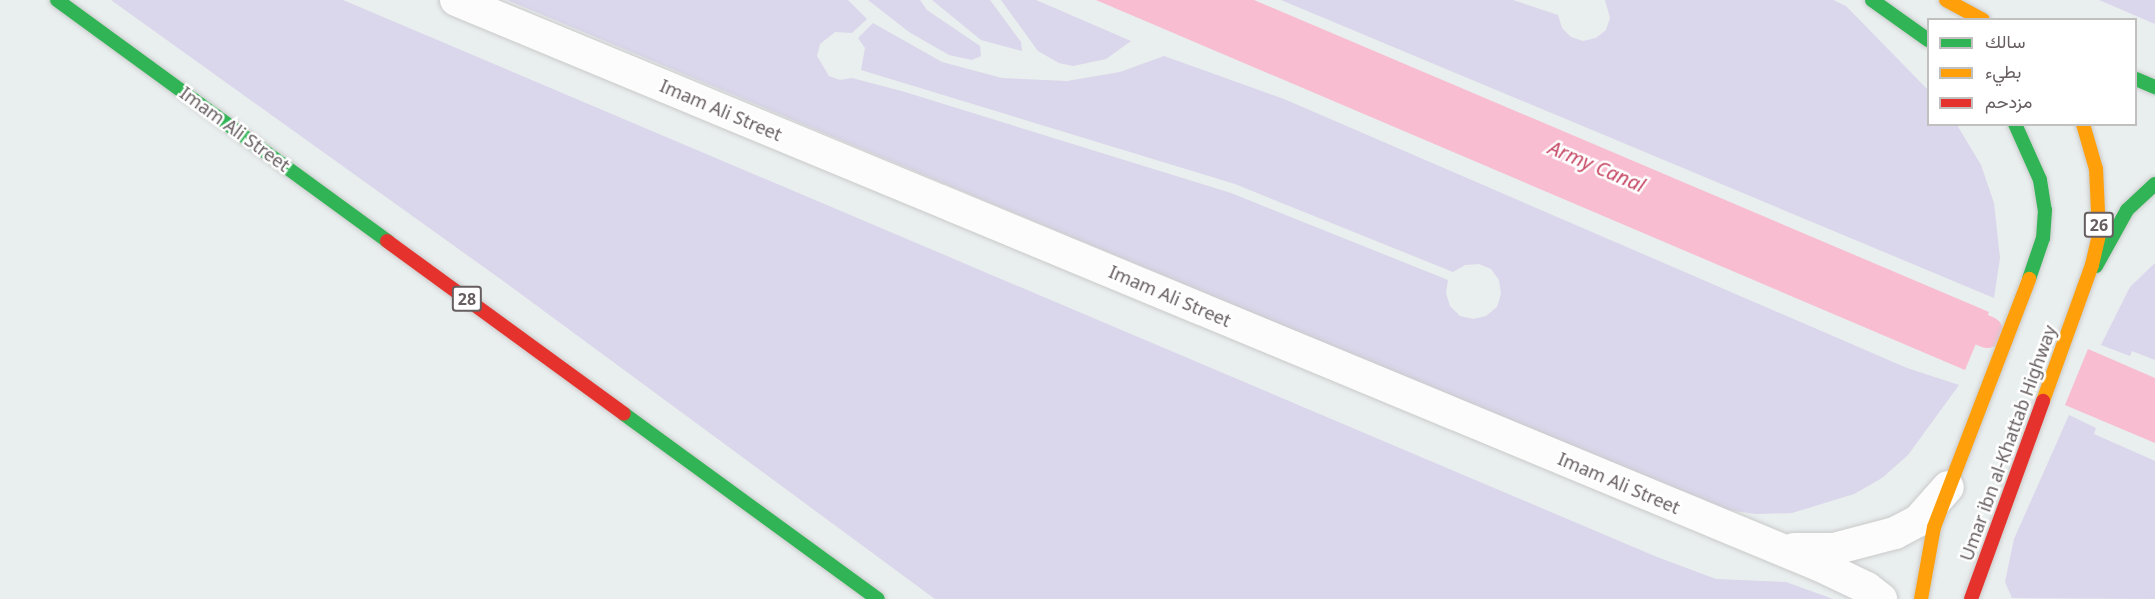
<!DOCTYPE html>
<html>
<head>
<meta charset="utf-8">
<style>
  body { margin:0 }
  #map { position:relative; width:2155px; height:599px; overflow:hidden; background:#e9eeee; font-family:"Noto Sans",Vazirmatn,sans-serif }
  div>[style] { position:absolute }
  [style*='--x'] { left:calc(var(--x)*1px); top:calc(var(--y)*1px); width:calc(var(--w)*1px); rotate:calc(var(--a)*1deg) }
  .green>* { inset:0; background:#dad6eb }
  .water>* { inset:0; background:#f8bdd0 }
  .canal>* { height:32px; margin:-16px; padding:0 16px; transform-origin:16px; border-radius:16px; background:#f8bdd0 }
  .roads { filter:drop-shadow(0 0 2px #cacaca) drop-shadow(0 0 2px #cacaca) }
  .street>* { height:32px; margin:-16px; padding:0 16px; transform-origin:16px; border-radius:16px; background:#fcfcfc }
  .fast>* { height:14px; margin:-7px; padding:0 7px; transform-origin:7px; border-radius:7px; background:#30b455 }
  .slow>* { height:14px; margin:-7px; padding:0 7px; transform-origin:7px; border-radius:7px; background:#ff9f0a }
  .jam>* { height:14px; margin:-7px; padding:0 7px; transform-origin:7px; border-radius:7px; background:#e5322d }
  span { translate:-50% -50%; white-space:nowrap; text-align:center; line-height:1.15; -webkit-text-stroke:5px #fff; paint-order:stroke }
  .shield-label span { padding:2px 4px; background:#fff; border:2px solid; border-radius:4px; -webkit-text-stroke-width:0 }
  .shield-label { font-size:16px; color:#675e60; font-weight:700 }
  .street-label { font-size:18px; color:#675e60 }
  .water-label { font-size:20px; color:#c64764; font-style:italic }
  .legend { position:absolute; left:1927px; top:18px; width:210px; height:108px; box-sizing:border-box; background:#fff; border:2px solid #c2bfbf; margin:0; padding:8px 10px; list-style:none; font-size:18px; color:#675e60 }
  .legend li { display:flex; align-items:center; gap:12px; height:30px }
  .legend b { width:30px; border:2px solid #c2bfbf }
</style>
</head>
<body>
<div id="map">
  <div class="green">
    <div style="clip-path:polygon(111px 0,343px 0,1657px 557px,1716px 579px,1786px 582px,1833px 599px,935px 599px,506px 283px)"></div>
    <div style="clip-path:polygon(507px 0,848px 0,867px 19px,852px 33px,835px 32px,820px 44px,817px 56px,829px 76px,840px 80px,852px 78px,905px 92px,1231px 193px,1448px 280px,1446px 293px,1450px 306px,1460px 316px,1473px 319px,1486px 316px,1497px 307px,1501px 294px,1499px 280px,1491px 269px,1479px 264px,1465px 265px,1453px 272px,1235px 184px,861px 70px,865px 48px,858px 38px,873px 23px,942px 62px,1002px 78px,1067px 81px,1120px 72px,1164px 56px,1284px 99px,1907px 368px,1959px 385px,1908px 455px,1882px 478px,1854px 494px,1792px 513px,1756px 514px,1720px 509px)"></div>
    <div style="clip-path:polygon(868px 0,920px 0,927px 10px,980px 46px,981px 56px,972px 60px,949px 55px,909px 32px)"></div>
    <div style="clip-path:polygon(932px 0,990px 0,1021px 42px,1022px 51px,981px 40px)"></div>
    <div style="clip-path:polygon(1001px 0,1036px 0,1131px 41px,1106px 59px,1073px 66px,1059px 63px,1038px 51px)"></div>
    <div style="clip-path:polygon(1281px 0,1513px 0,1558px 15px,1562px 28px,1571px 37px,1583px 41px,1596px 38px,1606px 30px,1610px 18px,1605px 0,1833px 0,1846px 6px,1928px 90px,1928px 124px,1957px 125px,1981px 165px,1994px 203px,2000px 258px,1994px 298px)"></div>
    <div style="clip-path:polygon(2099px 0,2155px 0,2155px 24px)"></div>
    <div style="clip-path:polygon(2155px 263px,2155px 360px,2132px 351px,2130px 356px,2101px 345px,2130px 287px)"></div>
    <div style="clip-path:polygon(2069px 415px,2096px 428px,2094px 434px,2155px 461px,2155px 599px,2012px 598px,2005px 582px,2014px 539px)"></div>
  </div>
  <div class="water">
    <div style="clip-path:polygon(1096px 0,1254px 0,1989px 312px,1965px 370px)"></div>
    <div style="clip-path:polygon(2088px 349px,2155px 378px,2155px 443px,2065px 405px)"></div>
  </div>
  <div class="canal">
    <div style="--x:1941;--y:313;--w:50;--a:22.4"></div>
  </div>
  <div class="roads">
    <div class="street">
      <div style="--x:456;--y:0;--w:1475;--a:22.52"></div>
      <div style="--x:1819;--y:565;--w:53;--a:25.6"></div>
      <div style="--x:1867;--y:588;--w:18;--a:38"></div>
      <div style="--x:1794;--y:549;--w:40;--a:0"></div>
      <div style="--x:1834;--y:549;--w:63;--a:-14.7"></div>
      <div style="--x:1895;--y:533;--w:26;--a:-28"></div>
      <div style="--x:1918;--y:521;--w:45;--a:-48.6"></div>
    </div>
    <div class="fast">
      <div style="--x:57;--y:0;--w:409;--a:36.1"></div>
      <div style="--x:1872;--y:0;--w:69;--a:35.5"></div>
      <div style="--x:2136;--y:79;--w:21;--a:23"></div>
      <div style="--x:2015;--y:124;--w:61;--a:65.9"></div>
      <div style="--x:2040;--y:180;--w:30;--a:81"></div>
      <div style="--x:2045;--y:210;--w:28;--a:94"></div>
      <div style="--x:2043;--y:238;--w:43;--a:108.9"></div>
      <div style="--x:2096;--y:266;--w:64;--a:-61"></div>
      <div style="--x:2127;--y:210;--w:38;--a:-43"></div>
      <div style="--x:624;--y:414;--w:314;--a:36.1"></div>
    </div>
    <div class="slow">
      <div style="--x:1946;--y:0;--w:42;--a:28.4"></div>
      <div style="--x:2043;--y:401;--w:145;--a:-70.2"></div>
      <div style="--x:2092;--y:265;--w:32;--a:-77"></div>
      <div style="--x:2099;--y:234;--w:65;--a:-92.6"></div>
      <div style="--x:2096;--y:169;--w:47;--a:-106.1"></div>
      <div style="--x:1921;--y:599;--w:73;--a:-79.8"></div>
      <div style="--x:1934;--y:527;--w:266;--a:-69"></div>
    </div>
    <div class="jam">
      <div style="--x:387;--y:241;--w:293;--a:36.1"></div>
      <div style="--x:1971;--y:599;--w:211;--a:-70"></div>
    </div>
  </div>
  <div class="shield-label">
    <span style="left:2099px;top:225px">26</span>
    <span style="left:467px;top:299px">28</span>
  </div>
  <div class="street-label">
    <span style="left:721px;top:110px;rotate:23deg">Imam Ali Street</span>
    <span style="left:235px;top:129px;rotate:36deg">Imam Ali Street</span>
    <span style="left:1170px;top:296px;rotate:23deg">Imam Ali Street</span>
    <span style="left:2008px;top:443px;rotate:-70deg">Umar ibn al-Khattab Highway</span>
    <span style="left:1619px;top:483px;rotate:23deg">Imam Ali Street</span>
  </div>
  <div class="water-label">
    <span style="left:1597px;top:166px;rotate:23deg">Army Canal</span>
  </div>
  <ul class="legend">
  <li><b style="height:8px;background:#30b455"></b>سالك</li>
  <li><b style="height:8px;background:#ff9f0a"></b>بطيء</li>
  <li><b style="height:8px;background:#e5322d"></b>مزدحم</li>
  </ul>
</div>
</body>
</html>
